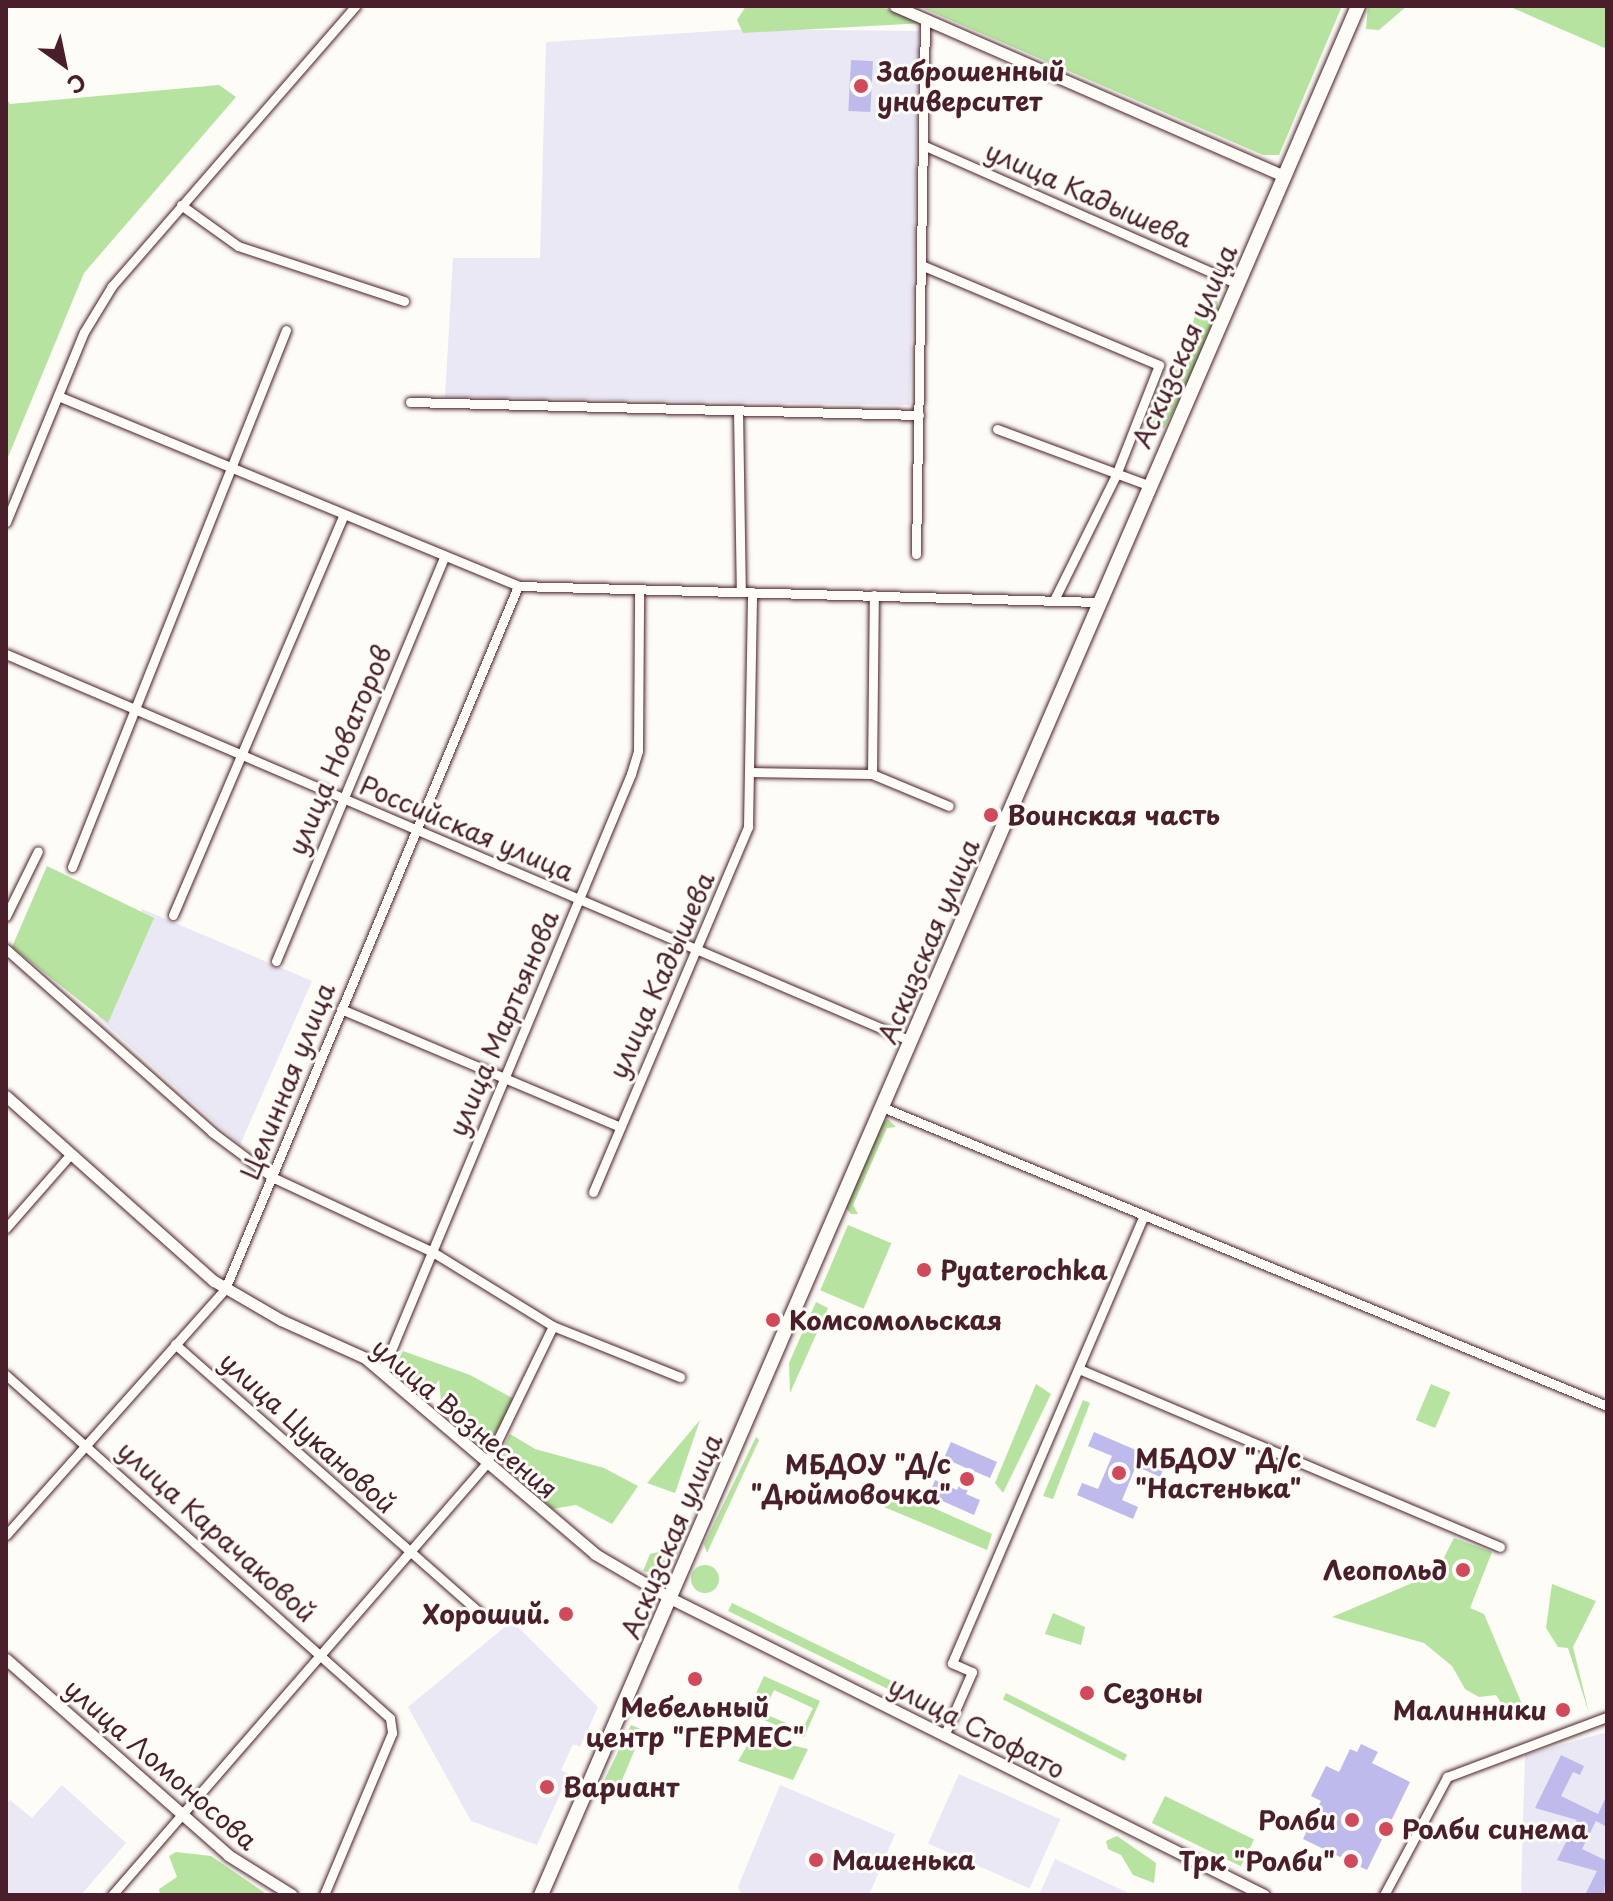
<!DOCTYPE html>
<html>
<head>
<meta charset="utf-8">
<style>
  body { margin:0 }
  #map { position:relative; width:1613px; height:1901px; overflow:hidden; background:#fdfcf7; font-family:"Playpen Sans",sans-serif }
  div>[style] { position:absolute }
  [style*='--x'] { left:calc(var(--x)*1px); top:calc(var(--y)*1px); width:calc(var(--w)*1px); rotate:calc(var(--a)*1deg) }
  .built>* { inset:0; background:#eae8f4; transform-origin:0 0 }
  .green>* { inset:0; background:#b7e3a0; transform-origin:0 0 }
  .round { border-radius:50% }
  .building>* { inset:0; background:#bfbaec; transform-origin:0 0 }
  .roads { filter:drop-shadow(0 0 2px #4a1f2b) drop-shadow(0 0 2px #4a1f2b) }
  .minor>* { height:9px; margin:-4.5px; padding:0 4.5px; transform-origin:4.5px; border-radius:4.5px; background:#fdfcf7 }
  .tertiary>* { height:11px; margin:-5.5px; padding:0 5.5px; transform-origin:5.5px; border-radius:5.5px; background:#fdfcf7 }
  .primary>* { height:14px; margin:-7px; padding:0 7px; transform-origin:7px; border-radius:7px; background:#fdfcf7 }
  .dots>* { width:22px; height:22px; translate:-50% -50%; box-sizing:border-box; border:4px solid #fdfcf7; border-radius:50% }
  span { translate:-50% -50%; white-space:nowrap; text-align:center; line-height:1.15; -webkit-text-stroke:6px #fdfcf7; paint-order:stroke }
  .poi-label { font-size:26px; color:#4a1f2b; font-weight:700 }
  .left { translate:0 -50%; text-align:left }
  .right { translate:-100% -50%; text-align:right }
  .street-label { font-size:26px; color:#4a1f2b }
  .frame { position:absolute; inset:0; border:8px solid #4a1f2b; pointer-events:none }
  .north { position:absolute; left:24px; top:24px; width:80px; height:80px; -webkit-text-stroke:6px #fdfcf7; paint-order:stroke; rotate:147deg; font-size:22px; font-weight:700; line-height:32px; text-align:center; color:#4a1f2b }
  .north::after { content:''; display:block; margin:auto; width:28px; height:36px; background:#4a1f2b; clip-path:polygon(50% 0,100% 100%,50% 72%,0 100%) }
</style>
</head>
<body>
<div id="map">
  <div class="built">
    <div style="clip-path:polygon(748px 29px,919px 31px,910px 405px,445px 397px,453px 258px,540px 258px,546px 42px)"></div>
    <div style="clip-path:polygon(142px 909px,312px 981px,240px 1145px,98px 1017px)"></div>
    <div style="clip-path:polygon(512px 1621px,598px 1707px,580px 1747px,573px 1744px,561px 1770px,569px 1774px,537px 1845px,471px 1821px,408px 1707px)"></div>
    <div style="clip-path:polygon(1607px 1732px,1607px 1895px,1521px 1895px,1525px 1755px)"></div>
    <div style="left:959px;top:1774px;width:111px;height:76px;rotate:24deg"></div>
    <div style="clip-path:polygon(62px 1785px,126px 1843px,81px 1895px,6px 1895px,6px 1804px,10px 1800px,32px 1818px)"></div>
    <div style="clip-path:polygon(780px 1785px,895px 1834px,869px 1895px,742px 1895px,738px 1887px)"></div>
    <div style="clip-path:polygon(1055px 1859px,1133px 1895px,1039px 1895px)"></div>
  </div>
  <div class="green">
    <div style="clip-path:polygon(746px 6px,879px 6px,924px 23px,743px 33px,737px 20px)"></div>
    <div style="clip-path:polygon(918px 6px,1342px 6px,1279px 155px,1263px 155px)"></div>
    <div style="clip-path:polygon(1368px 6px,1407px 6px,1379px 30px,1366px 29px)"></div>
    <div style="clip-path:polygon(1508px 6px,1607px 6px,1607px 49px)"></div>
    <div style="clip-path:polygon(219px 85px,236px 97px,84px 273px,6px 462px,6px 98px,10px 104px)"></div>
    <div style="clip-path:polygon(1217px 301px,1219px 310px,1190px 381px,1164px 428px,1144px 425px,1156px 392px,1180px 364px,1199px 303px)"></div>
    <div style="clip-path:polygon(47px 866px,154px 918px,108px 1023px,12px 947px)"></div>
    <div style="clip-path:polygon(888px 1119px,896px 1127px,887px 1128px,853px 1205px,858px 1214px,851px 1214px,845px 1207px,879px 1125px)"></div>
    <div style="left:848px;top:1225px;width:47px;height:71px;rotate:23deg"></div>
    <div style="clip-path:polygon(816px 1302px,828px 1308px,790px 1393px,789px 1363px)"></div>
    <div style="clip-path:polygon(403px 1351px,470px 1375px,516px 1400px,487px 1447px,442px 1412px,439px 1380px,427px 1397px,394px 1370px)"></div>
    <div style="clip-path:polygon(1036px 1384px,1051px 1394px,1003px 1493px,995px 1483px)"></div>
    <div style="left:1431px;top:1384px;width:21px;height:39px;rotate:23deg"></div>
    <div style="clip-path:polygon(1083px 1400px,1090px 1403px,1053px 1499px,1043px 1496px)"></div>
    <div style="clip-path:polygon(700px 1420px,675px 1493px,647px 1483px)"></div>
    <div style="clip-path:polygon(510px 1434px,535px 1449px,604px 1468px,638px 1486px,612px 1524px,576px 1505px,552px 1509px,498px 1460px)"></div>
    <div style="clip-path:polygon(756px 1437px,759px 1440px,707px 1553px,704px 1544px)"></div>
    <div style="clip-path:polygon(891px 1489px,992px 1534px,987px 1550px,884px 1507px)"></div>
    <div style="clip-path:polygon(1454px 1538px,1492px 1552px,1470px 1608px,1484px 1614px,1524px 1709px,1509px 1715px,1496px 1695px,1479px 1697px,1465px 1689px,1452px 1666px,1424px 1643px,1332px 1617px,1436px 1573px)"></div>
    <div style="clip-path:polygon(679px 1547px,666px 1577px,643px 1571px,650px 1554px)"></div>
    <div class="round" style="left:691px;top:1565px;width:28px;height:28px"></div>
    <div style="clip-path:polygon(1552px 1584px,1596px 1601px,1573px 1647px,1589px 1713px,1568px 1648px,1558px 1647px,1546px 1628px)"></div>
    <div style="left:732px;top:1603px;width:195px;height:9px;rotate:26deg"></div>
    <div style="clip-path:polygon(1053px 1613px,1085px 1627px,1081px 1645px,1045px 1634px)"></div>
    <div style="clip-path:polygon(evenodd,764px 1676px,820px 1701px,804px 1737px,747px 1713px,764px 1676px,774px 1690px,813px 1708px,802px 1730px,763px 1713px,774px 1690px)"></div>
    <div style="left:1006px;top:1693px;width:136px;height:7px;rotate:27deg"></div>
    <div style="clip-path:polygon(631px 1725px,643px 1730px,617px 1792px,607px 1797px,600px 1789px)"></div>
    <div style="clip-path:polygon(753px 1736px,808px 1749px,793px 1780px,738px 1761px)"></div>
    <div style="left:1165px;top:1796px;width:99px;height:30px;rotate:26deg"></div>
    <div style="clip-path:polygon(1117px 1836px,1156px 1863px,1154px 1883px,1133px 1875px,1121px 1855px,1108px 1849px,1106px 1841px)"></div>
    <div style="clip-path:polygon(176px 1852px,211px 1856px,268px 1895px,160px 1895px,159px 1889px,177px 1877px,169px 1856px)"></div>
  </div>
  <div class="building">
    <div style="left:851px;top:60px;width:22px;height:51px;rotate:3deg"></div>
    <div style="clip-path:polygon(1094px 1432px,1166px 1463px,1160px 1477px,1136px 1466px,1122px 1500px,1138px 1507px,1133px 1519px,1077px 1495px,1082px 1483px,1098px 1489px,1112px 1456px,1088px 1446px)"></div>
    <div style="clip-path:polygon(951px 1442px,997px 1462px,990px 1478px,976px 1472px,966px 1494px,980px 1500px,974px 1515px,929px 1495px,935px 1480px,957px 1490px,966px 1468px,944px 1458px)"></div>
    <div style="clip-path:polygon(1361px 1744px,1378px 1752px,1372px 1763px,1410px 1782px,1367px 1870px,1303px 1839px,1321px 1801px,1311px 1796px,1326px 1766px,1339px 1772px,1350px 1749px,1357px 1752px)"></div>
    <div style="clip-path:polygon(1561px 1755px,1584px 1766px,1580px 1775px,1573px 1772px,1561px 1796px,1598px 1814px,1607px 1795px,1607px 1827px,1596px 1821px,1582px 1849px,1607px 1861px,1604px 1895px,1585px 1895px,1597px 1871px,1557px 1860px,1577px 1820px,1535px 1808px)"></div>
  </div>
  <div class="roads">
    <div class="minor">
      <div style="--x:923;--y:145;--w:344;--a:23.8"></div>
      <div style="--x:181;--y:205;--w:70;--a:35.7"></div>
      <div style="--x:238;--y:246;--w:175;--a:18.3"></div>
      <div style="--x:921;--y:265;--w:258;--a:22.8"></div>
      <div style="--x:1159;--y:365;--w:118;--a:111.4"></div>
      <div style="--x:1116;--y:475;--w:140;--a:116.4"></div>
      <div style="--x:58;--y:396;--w:498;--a:22.4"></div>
      <div style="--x:518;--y:586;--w:581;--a:1.58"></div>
      <div style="--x:410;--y:402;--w:509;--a:1.46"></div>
      <div style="--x:738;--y:410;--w:182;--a:89.1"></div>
      <div style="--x:997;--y:429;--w:163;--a:20.4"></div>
      <div style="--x:6;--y:522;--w:205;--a:-67.7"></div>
      <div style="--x:84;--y:332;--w:54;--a:-58.7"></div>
      <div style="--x:112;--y:286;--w:371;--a:-49"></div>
      <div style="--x:916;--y:554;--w:535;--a:-89.04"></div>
      <div style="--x:6;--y:654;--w:984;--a:23.15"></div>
      <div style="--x:749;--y:772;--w:123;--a:0.9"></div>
      <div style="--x:872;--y:774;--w:83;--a:22.6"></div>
      <div style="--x:872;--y:774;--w:179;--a:-89.4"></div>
      <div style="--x:72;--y:867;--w:578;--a:-68.27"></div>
      <div style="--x:173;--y:915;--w:435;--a:-66.9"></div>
      <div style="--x:6;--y:916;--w:72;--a:-63.8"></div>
      <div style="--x:6;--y:949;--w:276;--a:41.6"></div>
      <div style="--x:212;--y:1132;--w:75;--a:36.9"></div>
      <div style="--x:272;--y:1177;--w:175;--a:25"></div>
      <div style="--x:431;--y:1251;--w:143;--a:31.6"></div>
      <div style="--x:553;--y:1326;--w:137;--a:21.9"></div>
      <div style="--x:276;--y:961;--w:439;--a:-67.4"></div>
      <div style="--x:341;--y:1009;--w:303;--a:22.9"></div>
      <div style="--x:882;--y:1107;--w:784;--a:22.41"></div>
      <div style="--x:593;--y:1192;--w:397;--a:-67"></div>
      <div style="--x:748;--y:827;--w:235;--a:-89"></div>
      <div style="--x:6;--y:1228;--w:97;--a:-48.8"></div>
      <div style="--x:175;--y:1344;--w:405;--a:41.4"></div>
      <div style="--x:1079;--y:1369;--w:457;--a:22.9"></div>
      <div style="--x:382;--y:1372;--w:648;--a:-67.39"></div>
      <div style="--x:631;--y:774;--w:24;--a:-73"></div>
      <div style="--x:638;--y:751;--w:162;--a:-89.6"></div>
      <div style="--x:6;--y:1375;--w:515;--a:41.77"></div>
      <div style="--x:390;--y:1718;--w:15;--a:82"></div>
      <div style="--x:392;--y:1733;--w:176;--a:112.8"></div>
      <div style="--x:6;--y:1535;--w:329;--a:-48.3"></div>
      <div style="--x:225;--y:1289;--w:762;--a:-67.37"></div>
      <div style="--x:944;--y:1736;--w:70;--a:-66.4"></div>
      <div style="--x:972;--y:1672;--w:22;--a:-156"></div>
      <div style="--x:952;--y:1663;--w:484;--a:-66.8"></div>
      <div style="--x:112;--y:1895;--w:571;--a:-49.05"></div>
      <div style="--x:486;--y:1464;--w:153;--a:-64.1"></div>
      <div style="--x:1384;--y:1895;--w:134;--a:-61.9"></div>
      <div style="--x:1447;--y:1777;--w:171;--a:-20.6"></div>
    </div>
    <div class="tertiary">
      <div style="--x:895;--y:6;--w:425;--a:23.6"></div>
      <div style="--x:6;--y:1096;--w:278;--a:41.7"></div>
      <div style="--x:214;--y:1281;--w:78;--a:30.2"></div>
      <div style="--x:281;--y:1320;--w:92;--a:24.3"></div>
      <div style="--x:365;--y:1358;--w:302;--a:40.4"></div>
      <div style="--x:595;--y:1554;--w:87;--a:30.4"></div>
      <div style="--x:670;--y:1598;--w:664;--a:26.57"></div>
      <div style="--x:6;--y:1659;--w:296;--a:41.4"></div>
      <div style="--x:228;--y:1855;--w:75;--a:32"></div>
    </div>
    <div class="primary">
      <div style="--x:541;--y:1895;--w:2058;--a:-66.61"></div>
    </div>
  </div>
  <div class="dots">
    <div style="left:861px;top:86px;background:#d1495b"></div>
    <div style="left:991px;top:815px;background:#d1495b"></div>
    <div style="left:924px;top:1270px;background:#d1495b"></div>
    <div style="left:773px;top:1320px;background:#d1495b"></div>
    <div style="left:1119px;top:1473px;background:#d1495b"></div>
    <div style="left:967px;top:1479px;background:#d1495b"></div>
    <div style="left:1463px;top:1570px;background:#d1495b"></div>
    <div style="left:566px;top:1614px;background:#d1495b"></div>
    <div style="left:695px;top:1679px;background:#d1495b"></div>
    <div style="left:1087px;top:1693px;background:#d1495b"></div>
    <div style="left:1563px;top:1710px;background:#d1495b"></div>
    <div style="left:547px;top:1787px;background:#d1495b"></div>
    <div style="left:1352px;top:1820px;background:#d1495b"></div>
    <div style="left:1386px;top:1829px;background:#d1495b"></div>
    <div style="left:816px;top:1860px;background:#d1495b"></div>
    <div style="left:1351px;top:1861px;background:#d1495b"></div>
  </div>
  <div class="poi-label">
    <span class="left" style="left:877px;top:86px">Заброшенный<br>университет</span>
    <span class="left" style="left:1007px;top:815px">Воинская часть</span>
    <span class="left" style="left:940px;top:1270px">Pyaterochka</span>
    <span class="left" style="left:789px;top:1320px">Комсомольская</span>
    <span class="left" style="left:1135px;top:1473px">МБДОУ "Д/с<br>"Настенька"</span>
    <span class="right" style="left:951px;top:1479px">МБДОУ "Д/с<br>"Дюймовочка"</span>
    <span class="right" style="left:1447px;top:1570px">Леопольд</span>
    <span class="right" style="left:550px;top:1614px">Хороший.</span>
    <span class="left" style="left:1103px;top:1693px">Сезоны</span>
    <span style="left:695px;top:1722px">Мебельный<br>центр "ГЕРМЕС"</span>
    <span class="right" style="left:1547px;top:1710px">Малинники</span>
    <span class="left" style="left:563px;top:1787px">Вариант</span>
    <span class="right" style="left:1336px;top:1820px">Ролби</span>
    <span class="left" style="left:1402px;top:1829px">Ролби синема</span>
    <span class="left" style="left:832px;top:1860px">Машенька</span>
    <span class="right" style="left:1335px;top:1861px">Трк "Ролби"</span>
  </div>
  <div class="street-label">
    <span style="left:1089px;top:194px;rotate:24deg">улица Кадышева</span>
    <span style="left:1184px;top:346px;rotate:-66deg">Аскизская улица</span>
    <span style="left:339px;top:750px;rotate:-67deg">улица Новаторов</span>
    <span style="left:467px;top:828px;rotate:23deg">Российская улица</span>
    <span style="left:928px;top:941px;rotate:-67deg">Аскизская улица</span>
    <span style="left:661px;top:975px;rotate:-66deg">улица Кадышева</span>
    <span style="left:503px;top:1023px;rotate:-67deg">улица Мартьянова</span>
    <span style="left:287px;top:1081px;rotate:-68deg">Целинная улица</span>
    <span style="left:465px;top:1418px;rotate:40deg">улица Вознесения</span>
    <span style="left:308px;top:1432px;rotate:42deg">улица Цукановой</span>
    <span style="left:217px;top:1531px;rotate:42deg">улица Карачаковой</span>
    <span style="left:671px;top:1536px;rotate:-67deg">Аскизская улица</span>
    <span style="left:977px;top:1727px;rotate:27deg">улица Стофато</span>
    <span style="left:161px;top:1764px;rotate:41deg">улица Ломоносова</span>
  </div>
  <div class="frame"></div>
  <div class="north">С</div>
</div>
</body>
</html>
